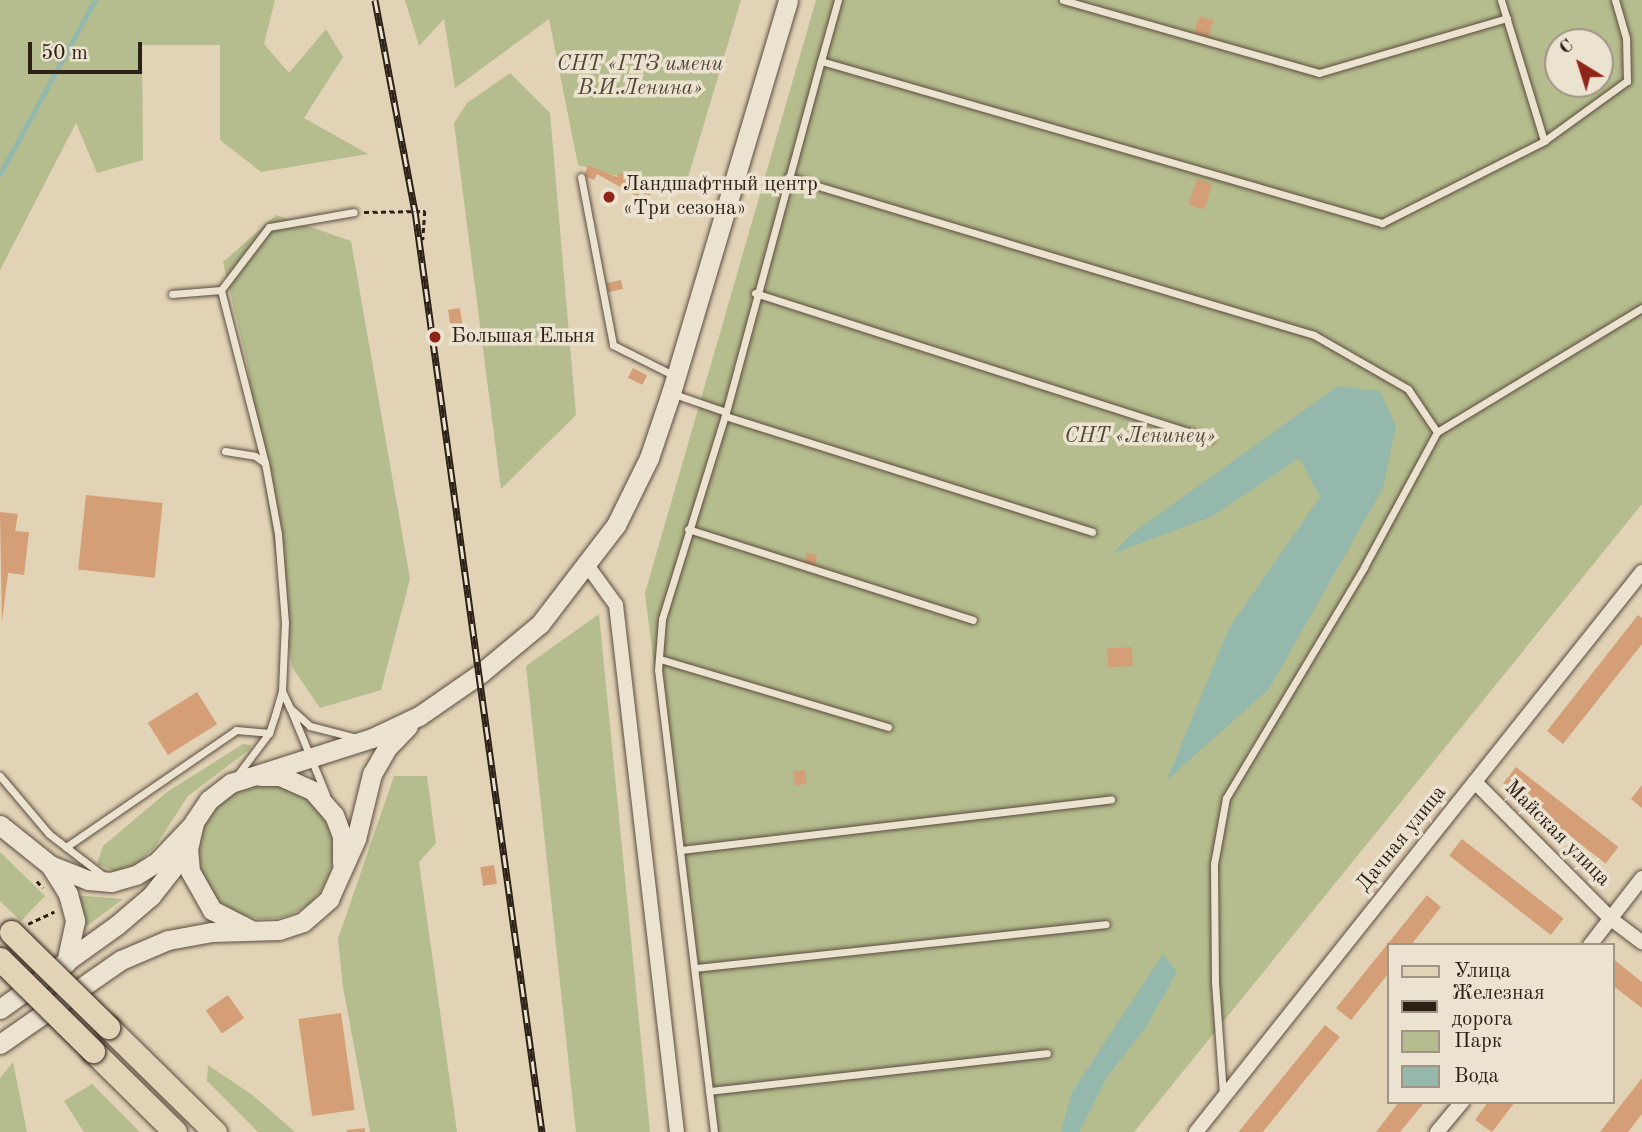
<!DOCTYPE html>
<html>
<head>
<meta charset="utf-8">
<style>
  body { margin:0 }
  #map { position:relative; width:1642px; height:1132px; overflow:hidden; background:#e2d3b7; font-family:"Old Standard TT",serif }
  div>[style] { position:absolute }
  [style*='--x'] { left:calc(var(--x)*1px); top:calc(var(--y)*1px); width:calc(var(--w)*1px); rotate:calc(var(--a)*1deg) }
  .green>* { inset:0; background:#b5bc8d }
  .round { border-radius:50% }
  .water>* { inset:0; background:#95b8ad }
  .stream>* { height:4.5px; margin:-2.25px; padding:0 2.25px; transform-origin:2.25px; border-radius:2.25px; background:#95b8ad }
  .building>* { inset:0; background:#d49e76; transform-origin:0 0 }
  .path>* { height:2.5px; margin-top:-1.25px; transform-origin:0; background:repeating-linear-gradient(90deg,#2d2017 0 5px,transparent 0 8.5px) }
  .roads { filter:drop-shadow(0 0 2px #5a4d3f) drop-shadow(0 0 2px #5a4d3f) }
  .service>* { height:7px; margin:-3.5px; padding:0 3.5px; transform-origin:3.5px; border-radius:3.5px; background:#ece2d0 }
  .minor>* { height:14px; margin:-7px; padding:0 7px; transform-origin:7px; border-radius:7px; background:#ece2d0 }
  .secondary>* { height:19px; margin:-9.5px; padding:0 9.5px; transform-origin:9.5px; border-radius:9.5px; background:#ece2d0 }
  .primary>* { height:23px; margin:-11.5px; padding:0 11.5px; transform-origin:11.5px; border-radius:11.5px; background:#e2d3b7 }
  .rail>* { height:7px; margin-top:-3.5px; transform-origin:0; background:repeating-linear-gradient(90deg,#ece2d0 0 13px,#2d2017 0 26px); box-sizing:border-box; border-block:2px solid #2d2017 }
  .bridges { filter:drop-shadow(0 0 2px #2d2017) drop-shadow(0 0 2px #2d2017) }
  .primary-bridge>* { height:23px; margin:-11.5px; padding:0 11.5px; transform-origin:11.5px; border-radius:11.5px; background:#e2d3b7 }
  .dots>* { width:19px; height:19px; translate:-50% -50%; box-sizing:border-box; border:4px solid #ece2d0; border-radius:50% }
  span { translate:-50% -50%; white-space:nowrap; text-align:center; line-height:1.15; -webkit-text-stroke:7px #ece2d0; paint-order:stroke }
  .park-label { font-size:21px; color:#4f4734; font-style:italic }
  .poi-label { font-size:21px; color:#2d2017 }
  .left { translate:0 -50%; text-align:left }
  .street-label { font-size:21px; color:#2d2017 }
  .legend { position:absolute; left:1387px; top:943px; width:228px; height:161px; box-sizing:border-box; background:#ece2d0; border:2px solid #a09486; margin:0; padding:9px 12px; list-style:none; font-size:21px; color:#2d2017 }
  .legend li { display:flex; align-items:center; gap:14px; height:35px }
  .legend b { width:35px; border:2px solid #a09486 }
  .north { position:absolute; left:1544px; top:28px; width:70px; height:70px; box-sizing:border-box; background:#ece2d0; border:2px solid #a09486; border-radius:50%; rotate:322deg; font-size:19px; font-weight:700; line-height:28px; text-align:center; color:#2d2017 }
  .north::after { content:''; display:block; margin:auto; width:24px; height:32px; background:#8f2418; clip-path:polygon(50% 0,100% 100%,50% 72%,0 100%) }
  .scale { position:absolute; left:28px; top:42px; width:114px; height:32px; box-sizing:border-box; border:4px solid #2d2017; border-top:0; padding-left:9px; font-size:21px; line-height:24px; white-space:nowrap; color:#2d2017; -webkit-text-stroke:5px #ece2d0; paint-order:stroke }
</style>
</head>
<body>
<div id="map">
  <div class="green">
    <div style="clip-path:polygon(0 0,275px 0,264px 44px,289px 73px,326px 29px,343px 57px,304px 118px,368px 154px,261px 172px,220px 140px,220px 45px,142px 45px,143px 160px,97px 173px,76px 123px,0 270px)"></div>
    <div style="clip-path:polygon(405px 0,741px 0,683px 194px,578px 165px,549px 19px,455px 88px,444px 19px,419px 46px)"></div>
    <div style="clip-path:polygon(evenodd,816px 0,1642px 0,1642px 504px,1134px 1132px,711px 1132px,645px 593px,816px 0,1558px 42px,1600px 42px,1600px 84px,1558px 84px,1558px 42px)"></div>
    <div style="clip-path:polygon(510px 73px,550px 113px,576px 415px,501px 489px,454px 123px,467px 103px)"></div>
    <div style="clip-path:polygon(276px 215px,351px 241px,410px 579px,381px 690px,320px 708px,292px 667px,247px 363px,223px 262px)"></div>
    <div style="clip-path:polygon(599px 614px,650px 1132px,576px 1132px,526px 666px)"></div>
    <div style="clip-path:polygon(243px 744px,251px 745px,250px 749px,188px 796px,155px 847px,136px 865px,116px 872px,97px 864px,103px 846px,167px 792px)"></div>
    <div style="clip-path:polygon(394px 776px,427px 776px,436px 843px,419px 862px,457px 1132px,370px 1132px,343px 987px,338px 939px)"></div>
    <div class="round" style="left:199px;top:785px;width:134px;height:134px"></div>
    <div style="clip-path:polygon(0 852px,45px 896px,21px 921px,0 901px)"></div>
    <div style="clip-path:polygon(72px 895px,123px 899px,79px 932px)"></div>
    <div style="clip-path:polygon(13px 1062px,27px 1132px,0 1132px,0 1078px)"></div>
    <div style="clip-path:polygon(208px 1065px,251px 1094px,295px 1132px,258px 1132px,207px 1081px)"></div>
    <div style="clip-path:polygon(92px 1084px,140px 1132px,84px 1132px,64px 1101px)"></div>
  </div>
  <div class="water">
    <div style="clip-path:polygon(1338px 386px,1380px 391px,1396px 426px,1383px 488px,1269px 689px,1167px 780px,1229px 628px,1320px 497px,1299px 458px,1213px 516px,1112px 554px,1131px 534px)"></div>
    <div style="clip-path:polygon(1163px 954px,1177px 972px,1146px 1027px,1107px 1077px,1079px 1132px,1061px 1132px,1072px 1092px)"></div>
  </div>
  <div class="stream">
    <div style="--x:0;--y:174;--w:198;--a:-61.4"></div>
  </div>
  <div class="building">
    <div style="left:1199px;top:16px;width:15px;height:18px;rotate:16deg"></div>
    <div style="clip-path:polygon(588px 165px,617px 177px,619px 173px,653px 187px,650px 196px,640px 192px,638px 197px,597px 174px,594px 180px,584px 176px)"></div>
    <div style="left:1197px;top:179px;width:16px;height:27px;rotate:18deg"></div>
    <div style="left:621px;top:280px;width:9px;height:15px;rotate:77deg"></div>
    <div style="left:460px;top:308px;width:30px;height:12px;rotate:82deg"></div>
    <div style="left:633px;top:368px;width:16px;height:11px;rotate:27deg"></div>
    <div style="left:86px;top:495px;width:77px;height:75px;rotate:6deg"></div>
    <div style="clip-path:polygon(0 512px,18px 514px,15px 531px,29px 532px,24px 575px,8px 573px,2px 622px)"></div>
    <div style="left:806px;top:553px;width:11px;height:12px;rotate:10deg"></div>
    <div style="clip-path:polygon(1638px 615px,1642px 618px,1642px 644px,1563px 744px,1547px 731px)"></div>
    <div style="left:1132px;top:647px;width:19px;height:25px;rotate:87deg"></div>
    <div style="left:197px;top:692px;width:38px;height:58px;rotate:58deg"></div>
    <div style="left:1516px;top:767px;width:130px;height:21px;rotate:38deg"></div>
    <div style="left:805px;top:770px;width:14px;height:12px;rotate:82deg"></div>
    <div style="clip-path:polygon(1642px 785px,1642px 808px,1631px 799px)"></div>
    <div style="left:1462px;top:839px;width:129px;height:21px;rotate:38deg"></div>
    <div style="left:494px;top:865px;width:19px;height:14px;rotate:81deg"></div>
    <div style="clip-path:polygon(1427px 895px,1441px 907px,1411px 945px,1388px 945px,1388px 974px,1351px 1020px,1336px 1008px)"></div>
    <div style="clip-path:polygon(1612px 958px,1642px 982px,1642px 1008px,1612px 985px)"></div>
    <div style="left:228px;top:995px;width:28px;height:27px;rotate:55deg"></div>
    <div style="left:341px;top:1013px;width:98px;height:43px;rotate:82deg"></div>
    <div style="left:1325px;top:1025px;width:19px;height:137px;rotate:39deg"></div>
    <div style="clip-path:polygon(1642px 1078px,1642px 1114px,1628px 1132px,1600px 1132px)"></div>
    <div style="clip-path:polygon(1399px 1102px,1423px 1104px,1400px 1132px,1376px 1132px)"></div>
    <div style="clip-path:polygon(1488px 1102px,1515px 1102px,1492px 1132px,1475px 1120px)"></div>
    <div style="clip-path:polygon(365px 1128px,365px 1132px,347px 1132px,347px 1130px)"></div>
  </div>
  <div class="path">
    <div style="--x:364;--y:212;--w:61;--a:-0.9"></div>
    <div style="--x:425;--y:211;--w:29;--a:94"></div>
    <div style="--x:37;--y:881;--w:9;--a:49"></div>
    <div style="--x:28;--y:924;--w:29;--a:-25"></div>
  </div>
  <div class="roads">
    <div class="service">
      <div style="--x:838;--y:0;--w:63;--a:105.6"></div>
      <div style="--x:821;--y:61;--w:584;--a:16.11"></div>
      <div style="--x:1382;--y:223;--w:182;--a:-26.8"></div>
      <div style="--x:1544;--y:141;--w:102;--a:-35.9"></div>
      <div style="--x:1627;--y:81;--w:43;--a:-91.3"></div>
      <div style="--x:1626;--y:38;--w:40;--a:-106"></div>
      <div style="--x:1063;--y:0;--w:266;--a:15.9"></div>
      <div style="--x:1319;--y:73;--w:196;--a:-16.3"></div>
      <div style="--x:1501;--y:0;--w:147;--a:73"></div>
      <div style="--x:581;--y:177;--w:171;--a:79.2"></div>
      <div style="--x:613;--y:345;--w:69;--a:26.6"></div>
      <div style="--x:788;--y:177;--w:549;--a:16.72"></div>
      <div style="--x:1314;--y:335;--w:108;--a:29.9"></div>
      <div style="--x:1408;--y:389;--w:52;--a:56"></div>
      <div style="--x:1437;--y:432;--w:240;--a:-31.2"></div>
      <div style="--x:755;--y:293;--w:477;--a:17.8"></div>
      <div style="--x:172;--y:294;--w:49;--a:-4.7"></div>
      <div style="--x:674;--y:394;--w:55;--a:19.1"></div>
      <div style="--x:725;--y:416;--w:385;--a:17.5"></div>
      <div style="--x:225;--y:451;--w:30;--a:9"></div>
      <div style="--x:255;--y:456;--w:12;--a:35"></div>
      <div style="--x:265;--y:463;--w:72;--a:79.6"></div>
      <div style="--x:278;--y:534;--w:88;--a:85.5"></div>
      <div style="--x:285;--y:622;--w:69;--a:92.5"></div>
      <div style="--x:282;--y:691;--w:25;--a:106"></div>
      <div style="--x:275;--y:715;--w:19;--a:108"></div>
      <div style="--x:269;--y:733;--w:55;--a:126.9"></div>
      <div style="--x:265;--y:463;--w:179;--a:-104.3"></div>
      <div style="--x:221;--y:290;--w:79;--a:-52.7"></div>
      <div style="--x:269;--y:227;--w:86;--a:-10"></div>
      <div style="--x:688;--y:529;--w:299;--a:17.7"></div>
      <div style="--x:660;--y:659;--w:238;--a:16.6"></div>
      <div style="--x:282;--y:691;--w:19;--a:65"></div>
      <div style="--x:290;--y:708;--w:27;--a:42"></div>
      <div style="--x:310;--y:726;--w:44;--a:14.3"></div>
      <div style="--x:290;--y:708;--w:94;--a:67.5"></div>
      <div style="--x:0;--y:776;--w:76;--a:49.8"></div>
      <div style="--x:49;--y:834;--w:71;--a:37.5"></div>
      <div style="--x:66;--y:847;--w:206;--a:-34.5"></div>
      <div style="--x:236;--y:730;--w:33;--a:5"></div>
      <div style="--x:680;--y:850;--w:434;--a:-6.7"></div>
      <div style="--x:695;--y:968;--w:413;--a:-6.1"></div>
      <div style="--x:709;--y:1091;--w:340;--a:-6.4"></div>
      <div style="--x:1223;--y:1094;--w:112;--a:-94.1"></div>
      <div style="--x:1215;--y:982;--w:118;--a:-90.5"></div>
      <div style="--x:1214;--y:864;--w:67;--a:-79.7"></div>
      <div style="--x:1226;--y:798;--w:269;--a:-59.1"></div>
      <div style="--x:1364;--y:567;--w:153;--a:-61.6"></div>
      <div style="--x:714;--y:1132;--w:465;--a:-96.9"></div>
      <div style="--x:658;--y:670;--w:51;--a:-85.5"></div>
      <div style="--x:662;--y:619;--w:213;--a:-72.8"></div>
      <div style="--x:725;--y:416;--w:368;--a:-74.9"></div>
    </div>
    <div class="minor">
      <div style="--x:587;--y:565;--w:49;--a:54.1"></div>
      <div style="--x:616;--y:605;--w:531;--a:83.4"></div>
      <div style="--x:1475;--y:782;--w:193;--a:45.2"></div>
      <div style="--x:1611;--y:919;--w:39;--a:37"></div>
      <div style="--x:1590;--y:945;--w:85;--a:-52.2"></div>
      <div style="--x:1196;--y:1132;--w:716;--a:-51.47"></div>
      <div style="--x:1437;--y:1132;--w:39;--a:-50"></div>
    </div>
    <div class="secondary">
      <div style="--x:260;--y:776;--w:20;--a:0"></div>
      <div style="--x:280;--y:776;--w:36;--a:24"></div>
      <div style="--x:313;--y:791;--w:32;--a:49"></div>
      <div style="--x:334;--y:815;--w:22;--a:69"></div>
      <div style="--x:342;--y:836;--w:27;--a:90"></div>
      <div style="--x:0;--y:825;--w:64;--a:38.7"></div>
      <div style="--x:50;--y:865;--w:41;--a:21.5"></div>
      <div style="--x:88;--y:880;--w:23;--a:5"></div>
      <div style="--x:111;--y:882;--w:26;--a:-16"></div>
      <div style="--x:136;--y:875;--w:26;--a:-32"></div>
      <div style="--x:158;--y:861;--w:52;--a:-46.5"></div>
      <div style="--x:50;--y:865;--w:34;--a:58"></div>
      <div style="--x:68;--y:894;--w:28;--a:75"></div>
      <div style="--x:75;--y:921;--w:43;--a:102.1"></div>
      <div style="--x:251;--y:930;--w:44;--a:-152.9"></div>
      <div style="--x:212;--y:910;--w:45;--a:-119.4"></div>
      <div style="--x:190;--y:871;--w:22;--a:-95"></div>
      <div style="--x:188;--y:849;--w:28;--a:-77"></div>
      <div style="--x:194;--y:822;--w:27;--a:-56"></div>
      <div style="--x:209;--y:800;--w:28;--a:-38"></div>
      <div style="--x:231;--y:783;--w:148;--a:-17.7"></div>
      <div style="--x:372;--y:738;--w:52;--a:-25.1"></div>
      <div style="--x:419;--y:716;--w:75;--a:-34.7"></div>
      <div style="--x:481;--y:673;--w:77;--a:-39.7"></div>
      <div style="--x:540;--y:624;--w:125;--a:-52.5"></div>
      <div style="--x:616;--y:525;--w:75;--a:-63.8"></div>
      <div style="--x:649;--y:458;--w:69;--a:-71.3"></div>
      <div style="--x:671;--y:393;--w:410;--a:-73.4"></div>
      <div style="--x:0;--y:1009;--w:144;--a:-35.7"></div>
      <div style="--x:117;--y:925;--w:45;--a:-40.5"></div>
      <div style="--x:151;--y:896;--w:60;--a:-51.8"></div>
      <div style="--x:0;--y:1044;--w:147;--a:-34.8"></div>
      <div style="--x:121;--y:960;--w:51;--a:-23.1"></div>
      <div style="--x:168;--y:940;--w:45;--a:-10.3"></div>
      <div style="--x:212;--y:932;--w:67;--a:-1.7"></div>
      <div style="--x:279;--y:930;--w:25;--a:-18"></div>
      <div style="--x:303;--y:922;--w:35;--a:-41"></div>
      <div style="--x:329;--y:899;--w:66;--a:-65.8"></div>
      <div style="--x:356;--y:839;--w:67;--a:-76.2"></div>
      <div style="--x:372;--y:774;--w:30;--a:-60"></div>
      <div style="--x:387;--y:748;--w:30;--a:-46"></div>
    </div>
    <div class="primary">
      <div style="--x:108;--y:1027;--w:150;--a:44.5"></div>
      <div style="--x:93;--y:1051;--w:115;--a:44.6"></div>
    </div>
  </div>
  <div class="rail">
    <div style="--x:375;--y:0;--w:215;--a:79.3"></div>
    <div style="--x:415;--y:211;--w:930;--a:82.15"></div>
  </div>
  <div class="bridges">
    <div class="primary-bridge">
      <div style="--x:11;--y:932;--w:136;--a:44.4"></div>
      <div style="--x:0;--y:959;--w:131;--a:44.7"></div>
    </div>
  </div>
  <div class="dots">
    <div style="left:609px;top:197px;background:#8f2418"></div>
    <div style="left:435px;top:337px;background:#8f2418"></div>
  </div>
  <div class="park-label">
    <span style="left:640px;top:77px">СНТ «ГТЗ имени<br>В.И.Ленина»</span>
    <span style="left:1140px;top:437px">СНТ «Ленинец»</span>
  </div>
  <div class="poi-label">
    <span class="left" style="left:623px;top:197px">Ландшафтный центр<br>«Три сезона»</span>
    <span class="left" style="left:451px;top:337px">Большая Ельня</span>
  </div>
  <div class="street-label">
    <span style="left:1557px;top:834px;rotate:45deg">Майская улица</span>
    <span style="left:1402px;top:839px;rotate:-51deg">Дачная улица</span>
  </div>
  <ul class="legend">
  <li><b style="height:9px;background:#e2d3b7"></b>Улица</li>
  <li><b style="height:9px;background:#2d2017"></b>Железная дорога</li>
  <li><b style="height:19px;background:#b5bc8d"></b>Парк</li>
  <li><b style="height:19px;background:#95b8ad"></b>Вода</li>
  </ul>
  <div class="north">С</div>
  <div class="scale">50 m</div>
</div>
</body>
</html>
